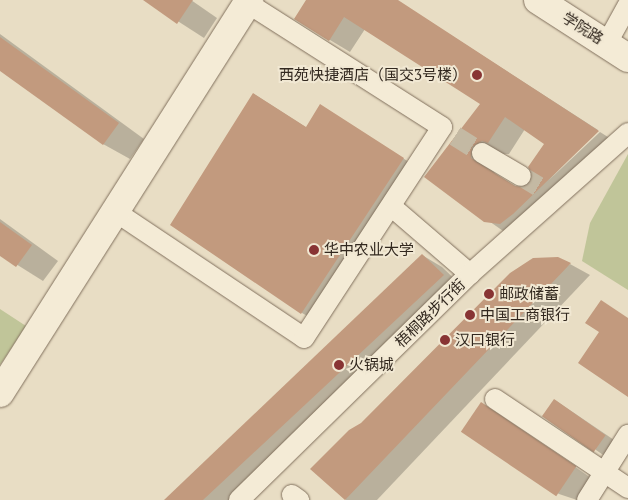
<!DOCTYPE html>
<html>
<head>
<meta charset="utf-8">
<style>
  body { margin:0 }
  #map { position:relative; width:628px; height:500px; overflow:hidden; background:#e8ddc4; font-family:"PT Serif","Noto Sans SC",serif }
  div>[style] { position:absolute }
  [style*='--x'] { left:calc(var(--x)*1px); top:calc(var(--y)*1px); width:calc(var(--w)*1px); rotate:calc(var(--a)*1deg) }
  .green>* { inset:0; background:#c0c599 }
  .shadow>* { inset:0; background:#0003 }
  .building>* { inset:0; background:#c29a7e; transform-origin:0 0 }
  .street-tunnel>* { height:20px; margin-top:-10px; transform-origin:0; background:repeating-linear-gradient(90deg,#c4b9a3 0 20px,transparent 0 30px) }
  .roads { filter:drop-shadow(0 0 1px #81705d) drop-shadow(0 0 1px #81705d) }
  .street>* { height:20px; margin:-10px; padding:0 10px; transform-origin:10px; border-radius:10px; background:#f4ebd6 }
  .secondary>* { height:28px; margin:-14px; padding:0 14px; transform-origin:14px; border-radius:14px; background:#f4ebd6 }
  .dots>* { width:14px; height:14px; translate:-50% -50%; box-sizing:border-box; border:2px solid #f1e8d3; border-radius:50% }
  span { translate:-50% -50%; white-space:nowrap; text-align:center; line-height:1.15; -webkit-text-stroke:4px #f1e8d3; paint-order:stroke }
  .street-label { font-size:15px; color:#32281f }
  .poi-label { font-size:15px; color:#32281f }
  .right { translate:-100% -50%; text-align:right }
  .left { translate:0 -50%; text-align:left }
</style>
</head>
<body>
<div id="map">
  <div class="green">
    <div style="clip-path:polygon(628px 154px,628px 290px,582px 261px,590px 223px)"></div>
    <div style="clip-path:polygon(0 309px,26px 326px,0 365px)"></div>
  </div>
  <div class="shadow">
    <div style="clip-path:polygon(145px 0,191px 0,217px 18px,204px 38px)"></div>
    <div style="clip-path:polygon(evenodd,307px 0,396px 0,598px 130px,549px 180px,600px 132px,619px 144px,506px 233px,426px 177px,482px 103px,365px 29px,350px 52px,330px 40px,296px 18px,307px 0,525px 129px,546px 144px,533px 182px,521px 189px,496px 175px,490px 166px,496px 154px,509px 154px,525px 129px)"></div>
    <div style="clip-path:polygon(0 34px,144px 139px,130px 159px,103px 144px,0 69px)"></div>
    <div style="clip-path:polygon(254px 94px,307px 128px,321px 106px,423px 171px,322px 324px,302px 313px)"></div>
    <div style="clip-path:polygon(0 219px,58px 261px,43px 281px,0 254px)"></div>
    <div style="clip-path:polygon(422px 255px,442px 267px,464px 288px,236px 500px,166px 500px)"></div>
    <div style="clip-path:polygon(570px 264px,590px 275px,377px 500px,346px 500px,312px 469px,362px 424px)"></div>
    <div style="clip-path:polygon(555px 400px,617px 442px,606px 457px,596px 450px)"></div>
    <div style="clip-path:polygon(497px 413px,591px 478px,577px 500px,559px 494px,463px 432px)"></div>
  </div>
  <div class="building">
    <div style="clip-path:polygon(143px 0,193px 0,177px 24px)"></div>
    <div style="clip-path:polygon(evenodd,306px 0,398px 0,599px 131px,513px 214px,500px 224px,484px 222px,424px 177px,480px 104px,344px 17px,329px 41px,294px 19px,306px 0,505px 117px,544px 144px,528px 167px,533px 177px,526px 187px,515px 186px,471px 158px,472px 147px,482px 141px,488px 143px,505px 117px)"></div>
    <div style="clip-path:polygon(0 37px,119px 123px,103px 145px,0 71px)"></div>
    <div style="clip-path:polygon(253px 93px,306px 127px,320px 104px,404px 158px,301px 314px,170px 225px)"></div>
    <div style="clip-path:polygon(0 222px,32px 245px,16px 267px,0 256px)"></div>
    <div style="clip-path:polygon(422px 254px,444px 275px,203px 500px,164px 500px)"></div>
    <div style="clip-path:polygon(558px 257px,571px 263px,345px 500px,310px 469px,349px 430px,361px 423px,510px 273px,533px 258px)"></div>
    <div style="clip-path:polygon(601px 300px,628px 318px,628px 397px,578px 363px,599px 332px,585px 323px)"></div>
    <div style="left:554px;top:399px;width:63px;height:21px;rotate:35deg"></div>
    <div style="left:481px;top:402px;width:115px;height:36px;rotate:34deg"></div>
  </div>
  <div class="street-tunnel">
    <div style="--x:455;--y:136;--w:32;--a:32"></div>
    <div style="--x:521;--y:176;--w:23;--a:31"></div>
  </div>
  <div class="roads">
    <div class="street">
      <div style="--x:607;--y:43;--w:43;--a:-61.1"></div>
      <div style="--x:482;--y:153;--w:45;--a:30.5"></div>
      <div style="--x:392;--y:207;--w:103;--a:40.7"></div>
      <div style="--x:116;--y:212;--w:226;--a:33.8"></div>
      <div style="--x:304;--y:338;--w:252;--a:-56.8"></div>
      <div style="--x:442;--y:127;--w:231;--a:-147.5"></div>
      <div style="--x:495;--y:399;--w:160;--a:33.8"></div>
      <div style="--x:292;--y:495;--w:9;--a:36"></div>
      <div style="--x:239;--y:500;--w:323;--a:-44.4"></div>
      <div style="--x:470;--y:274;--w:212;--a:-41.7"></div>
      <div style="--x:587;--y:500;--w:77;--a:-57.8"></div>
    </div>
    <div class="secondary">
      <div style="--x:538;--y:0;--w:107;--a:32.8"></div>
      <div style="--x:0;--y:393;--w:465;--a:-57.6"></div>
    </div>
  </div>
  <div class="dots">
    <div style="left:477px;top:75px;background:#883434"></div>
    <div style="left:314px;top:250px;background:#883434"></div>
    <div style="left:489px;top:294px;background:#883434"></div>
    <div style="left:470px;top:315px;background:#883434"></div>
    <div style="left:445px;top:340px;background:#883434"></div>
    <div style="left:339px;top:365px;background:#883434"></div>
  </div>
  <div class="street-label">
    <span style="left:583px;top:28px;rotate:32deg">学院路</span>
    <span style="left:430px;top:313px;rotate:-44deg">梧桐路步行街</span>
  </div>
  <div class="poi-label">
    <span class="right" style="left:467px;top:75px">西苑快捷酒店（国交3号楼）</span>
    <span class="left" style="left:324px;top:250px">华中农业大学</span>
    <span class="left" style="left:499px;top:294px">邮政储蓄</span>
    <span class="left" style="left:480px;top:315px">中国工商银行</span>
    <span class="left" style="left:455px;top:340px">汉口银行</span>
    <span class="left" style="left:349px;top:365px">火锅城</span>
  </div>
</div>
</body>
</html>
